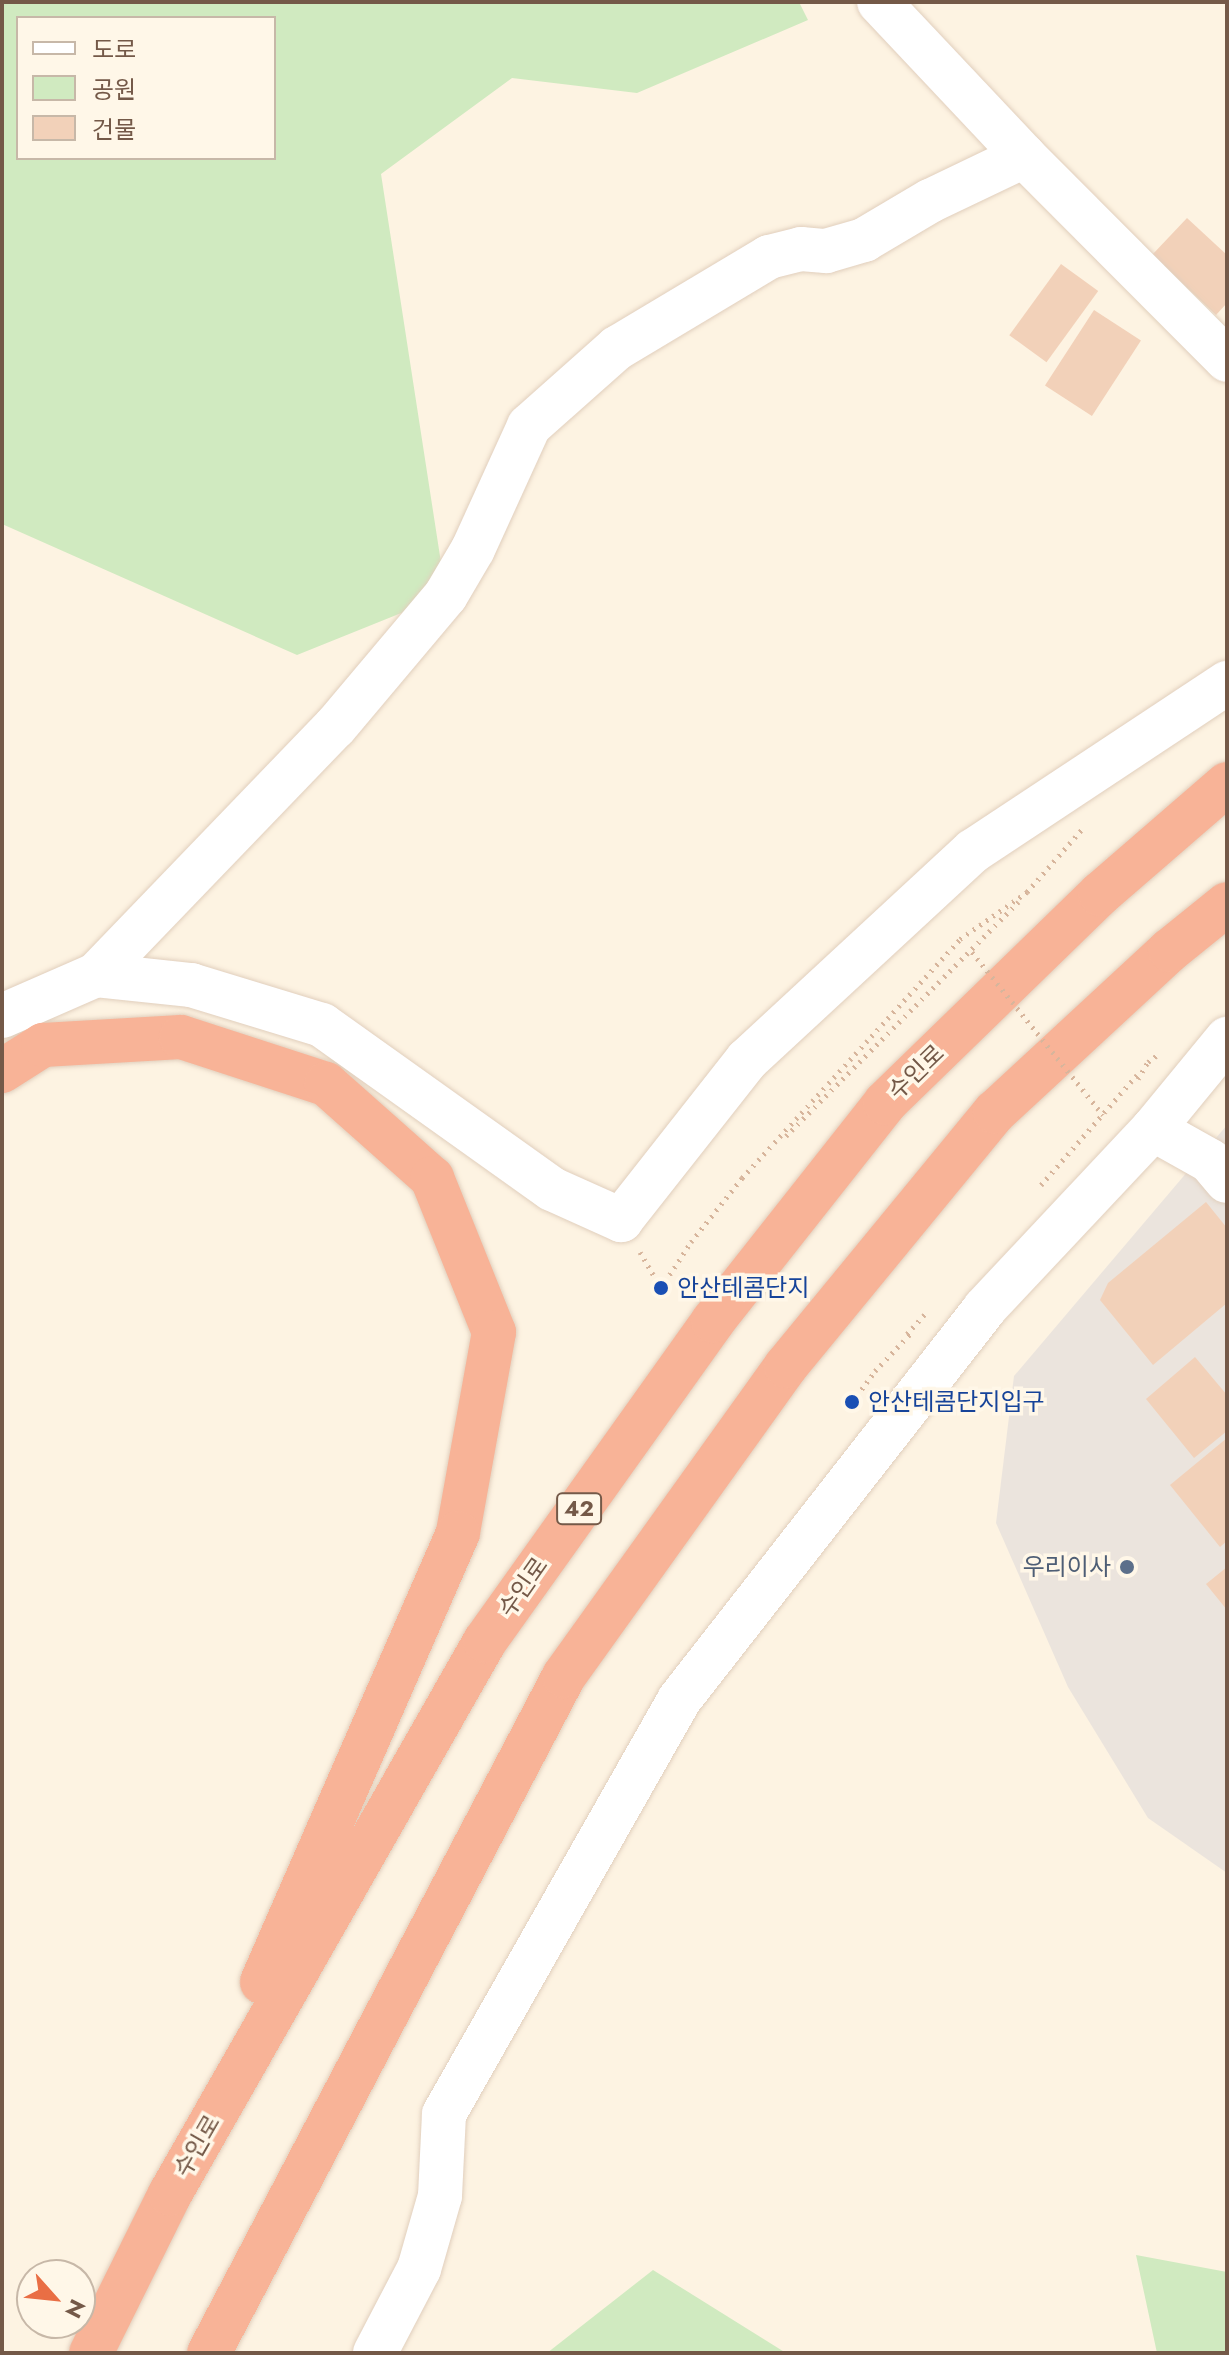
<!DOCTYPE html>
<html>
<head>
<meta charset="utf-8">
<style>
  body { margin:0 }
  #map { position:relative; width:1229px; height:2355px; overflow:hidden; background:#fdf3e2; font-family:Jost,"Noto Sans KR",sans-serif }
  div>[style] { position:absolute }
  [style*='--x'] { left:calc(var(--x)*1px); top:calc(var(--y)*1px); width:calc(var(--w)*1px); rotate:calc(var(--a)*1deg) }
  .industrial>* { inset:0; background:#ebe4dd }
  .green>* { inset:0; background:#d0eac0 }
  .building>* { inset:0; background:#f2d1b9; transform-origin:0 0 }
  .path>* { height:5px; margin-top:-2.5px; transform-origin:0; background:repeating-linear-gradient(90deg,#d7b59c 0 2px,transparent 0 8px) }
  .roads { filter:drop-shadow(0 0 2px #e1cfbd) drop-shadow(0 0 2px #e1cfbd) }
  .minor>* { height:44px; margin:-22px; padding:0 22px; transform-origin:22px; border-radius:22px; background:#fff }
  .highway>* { height:44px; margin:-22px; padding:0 22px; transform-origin:22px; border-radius:22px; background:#f8b397 }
  .path-bridge>* { height:5px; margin-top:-2.5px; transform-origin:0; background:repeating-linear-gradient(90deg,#d7b59c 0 2px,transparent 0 8px) }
  .dots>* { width:22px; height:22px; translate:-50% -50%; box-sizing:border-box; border:4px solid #fff7e8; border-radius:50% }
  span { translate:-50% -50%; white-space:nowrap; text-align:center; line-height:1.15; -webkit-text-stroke:7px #fff7e8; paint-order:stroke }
  .shield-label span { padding:2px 6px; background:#fff7e8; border:2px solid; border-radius:6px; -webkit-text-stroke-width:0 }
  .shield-label { font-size:22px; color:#745948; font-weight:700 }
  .street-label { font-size:24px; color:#745948 }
  .transit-label { font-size:24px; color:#164399 }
  .left { translate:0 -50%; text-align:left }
  .service-label { font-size:24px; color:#4e5e75 }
  .right { translate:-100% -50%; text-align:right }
  .frame { position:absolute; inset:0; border:4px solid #745948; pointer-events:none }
  .legend { position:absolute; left:16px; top:16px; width:260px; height:144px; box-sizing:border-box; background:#fff7e8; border:2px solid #c7b8a8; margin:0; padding:10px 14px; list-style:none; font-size:24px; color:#745948 }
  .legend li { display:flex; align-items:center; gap:16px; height:40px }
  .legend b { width:40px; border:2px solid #c7b8a8 }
  .north { position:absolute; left:16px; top:2259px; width:80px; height:80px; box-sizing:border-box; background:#fff7e8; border:2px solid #c7b8a8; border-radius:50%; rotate:117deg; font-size:22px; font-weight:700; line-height:32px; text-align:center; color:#745948 }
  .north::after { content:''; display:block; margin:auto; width:28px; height:36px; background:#e96e44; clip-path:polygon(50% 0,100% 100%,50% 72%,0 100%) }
</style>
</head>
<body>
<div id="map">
  <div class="industrial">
    <div style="clip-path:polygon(1227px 1125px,1227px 1873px,1148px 1818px,1068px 1687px,996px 1523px,1014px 1376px)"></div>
  </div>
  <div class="green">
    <div style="clip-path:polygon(evenodd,2px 2px,799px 2px,808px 20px,637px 93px,512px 78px,381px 174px,446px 595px,297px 655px,2px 524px,2px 2px,18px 18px,274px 18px,274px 158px,18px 158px,18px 18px)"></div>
    <div style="clip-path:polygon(1136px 2255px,1227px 2272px,1227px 2353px,1157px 2353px)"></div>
    <div style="clip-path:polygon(653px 2270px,786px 2353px,547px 2353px)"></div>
  </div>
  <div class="building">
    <div style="clip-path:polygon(1187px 218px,1227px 255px,1227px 303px,1216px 315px,1152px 255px)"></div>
    <div style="left:1061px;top:264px;width:46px;height:88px;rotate:36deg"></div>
    <div style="left:1094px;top:310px;width:56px;height:90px;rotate:33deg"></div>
    <div style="clip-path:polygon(1206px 1202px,1227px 1228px,1227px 1303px,1153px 1365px,1100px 1300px,1108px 1283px)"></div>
    <div style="clip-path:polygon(1195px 1357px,1227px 1395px,1227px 1431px,1194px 1458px,1146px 1399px)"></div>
    <div style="clip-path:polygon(1227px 1438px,1227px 1541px,1220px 1547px,1170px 1485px)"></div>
    <div style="clip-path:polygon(1227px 1567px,1227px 1610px,1206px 1584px)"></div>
  </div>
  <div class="path">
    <div style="--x:1138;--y:1079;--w:20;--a:-60"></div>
    <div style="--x:1148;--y:1062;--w:15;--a:-37"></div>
    <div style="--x:786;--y:1136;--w:330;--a:-45.2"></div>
    <div style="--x:1041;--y:1185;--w:146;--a:-48.9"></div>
    <div style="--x:640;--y:1252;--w:42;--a:59.7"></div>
    <div style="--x:661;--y:1288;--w:55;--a:-56.9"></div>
    <div style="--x:691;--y:1242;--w:82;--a:-51.4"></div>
    <div style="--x:742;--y:1178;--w:323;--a:-47.6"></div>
    <div style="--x:960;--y:939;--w:82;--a:-35"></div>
    <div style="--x:1027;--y:892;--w:86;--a:-48.8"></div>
    <div style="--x:907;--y:1334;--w:27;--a:-48"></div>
    <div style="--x:852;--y:1402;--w:39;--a:-53"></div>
    <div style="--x:875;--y:1371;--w:52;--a:-46.5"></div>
  </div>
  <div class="roads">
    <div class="minor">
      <div style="--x:879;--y:2;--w:212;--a:46.7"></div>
      <div style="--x:1024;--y:156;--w:288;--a:45.1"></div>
      <div style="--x:96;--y:975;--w:344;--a:-46.1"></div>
      <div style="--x:335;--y:727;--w:172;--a:-49.9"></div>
      <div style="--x:446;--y:595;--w:53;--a:-59.6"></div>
      <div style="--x:473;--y:549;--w:135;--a:-65.5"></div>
      <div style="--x:529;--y:426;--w:118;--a:-41.6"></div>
      <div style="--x:617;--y:348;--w:177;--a:-30.9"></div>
      <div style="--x:769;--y:257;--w:33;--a:-14"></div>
      <div style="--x:801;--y:249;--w:25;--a:5"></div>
      <div style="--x:826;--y:251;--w:40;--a:-16"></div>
      <div style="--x:864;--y:240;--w:77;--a:-30.6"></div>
      <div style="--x:930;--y:201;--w:104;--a:-25.6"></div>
      <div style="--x:2;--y:1016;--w:103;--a:-23.6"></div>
      <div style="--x:96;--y:975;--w:96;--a:6"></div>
      <div style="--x:191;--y:985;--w:137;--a:17"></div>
      <div style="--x:322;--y:1025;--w:282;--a:35.5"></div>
      <div style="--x:552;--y:1189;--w:76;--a:24.2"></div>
      <div style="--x:621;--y:1220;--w:204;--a:-51.8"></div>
      <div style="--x:747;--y:1060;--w:308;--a:-42.8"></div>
      <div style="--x:973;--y:851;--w:305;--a:-33.5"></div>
      <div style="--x:1153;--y:1129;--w:65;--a:29.3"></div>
      <div style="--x:1210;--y:1161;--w:26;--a:50"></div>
      <div style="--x:375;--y:2353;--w:95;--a:-62.4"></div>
      <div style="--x:419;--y:2269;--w:76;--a:-74"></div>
      <div style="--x:440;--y:2196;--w:82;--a:-87.2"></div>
      <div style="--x:444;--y:2114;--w:476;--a:-60.4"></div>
      <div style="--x:679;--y:1700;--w:496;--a:-52"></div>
      <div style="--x:984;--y:1309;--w:247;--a:-46.8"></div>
      <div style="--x:1153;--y:1129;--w:117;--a:-50.6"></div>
    </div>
    <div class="highway">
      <div style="--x:2;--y:1071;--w:49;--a:-32.4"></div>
      <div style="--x:43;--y:1045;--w:138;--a:-3.3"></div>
      <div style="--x:181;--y:1037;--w:152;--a:18"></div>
      <div style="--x:326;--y:1084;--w:142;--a:41.6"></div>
      <div style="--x:432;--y:1178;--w:166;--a:68.1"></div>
      <div style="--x:494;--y:1332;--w:204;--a:100.2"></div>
      <div style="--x:458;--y:1533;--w:490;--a:113.6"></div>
      <div style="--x:91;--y:2353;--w:178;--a:-63.6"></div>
      <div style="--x:170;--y:2194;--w:636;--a:-60.33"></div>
      <div style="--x:485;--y:1641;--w:393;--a:-54.5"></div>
      <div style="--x:713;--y:1321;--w:278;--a:-51.7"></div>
      <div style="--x:885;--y:1103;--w:300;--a:-44.2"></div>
      <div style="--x:1100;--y:894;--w:168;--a:-40.9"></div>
      <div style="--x:209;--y:2353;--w:764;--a:-62.33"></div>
      <div style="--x:564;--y:1676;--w:381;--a:-54.4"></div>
      <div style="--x:786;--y:1366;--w:329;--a:-50.6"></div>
      <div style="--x:995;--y:1112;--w:238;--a:-42.8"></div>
      <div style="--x:1170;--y:950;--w:73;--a:-38.9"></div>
    </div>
  </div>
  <div class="path-bridge">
    <div style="--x:972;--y:952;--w:209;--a:51.2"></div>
  </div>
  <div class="dots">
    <div style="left:661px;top:1288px;background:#1a4fb4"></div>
    <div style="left:852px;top:1402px;background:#1a4fb4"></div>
    <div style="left:1127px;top:1567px;background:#5c6f8a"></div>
  </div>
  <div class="shield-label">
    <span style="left:579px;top:1509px">42</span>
  </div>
  <div class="street-label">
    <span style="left:916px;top:1072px;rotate:-44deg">수인로</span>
    <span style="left:523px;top:1587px;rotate:-55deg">수인로</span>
    <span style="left:197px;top:2146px;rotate:-60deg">수인로</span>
  </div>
  <div class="transit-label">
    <span class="left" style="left:677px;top:1288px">안산테콤단지</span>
    <span class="left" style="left:868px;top:1402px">안산테콤단지입구</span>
  </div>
  <div class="service-label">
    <span class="right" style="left:1111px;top:1567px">우리이사</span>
  </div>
  <div class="frame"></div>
  <ul class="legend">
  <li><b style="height:10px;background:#fff"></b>도로</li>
  <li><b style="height:22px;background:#d0eac0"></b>공원</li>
  <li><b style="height:22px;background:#f2d1b9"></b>건물</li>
  </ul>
  <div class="north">N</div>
</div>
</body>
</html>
